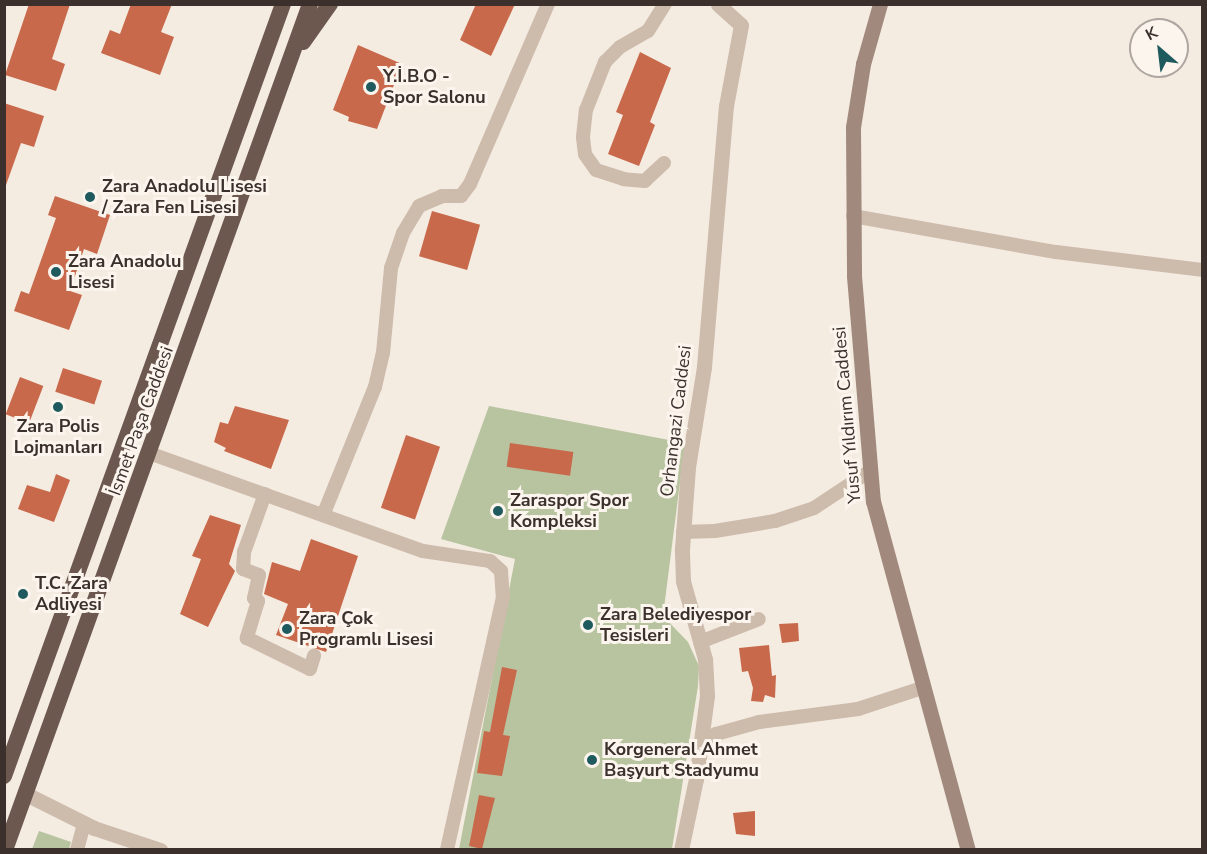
<!DOCTYPE html>
<html>
<head>
<meta charset="utf-8">
<style>
  body { margin:0 }
  #map { position:relative; width:1207px; height:854px; overflow:hidden; background:#f4ebe1; font-family:"Nunito Sans",sans-serif }
  div>[style] { position:absolute }
  [style*='--x'] { left:calc(var(--x)*1px); top:calc(var(--y)*1px); width:calc(var(--w)*1px); rotate:calc(var(--a)*1deg) }
  .green>* { inset:0; background:#b8c4a0 }
  .building>* { inset:0; background:#c8694b; transform-origin:0 0 }
  .minor>* { height:14px; margin:-7px; padding:0 7px; transform-origin:7px; border-radius:7px; background:#cdbbac }
  .tertiary>* { height:15px; margin:-7.5px; padding:0 7.5px; transform-origin:7.5px; border-radius:7.5px; background:#cdbbac }
  .secondary>* { height:15px; margin:-7.5px; padding:0 7.5px; transform-origin:7.5px; border-radius:7.5px; background:#a18a7d }
  .trunk>* { height:16px; margin:-8px; padding:0 8px; transform-origin:8px; border-radius:8px; background:#6c584f }
  .dots>* { width:16px; height:16px; translate:-50% -50%; box-sizing:border-box; border:3px solid #fbf5ee; border-radius:50% }
  span { translate:-50% -50%; white-space:nowrap; text-align:center; line-height:1.15; -webkit-text-stroke:6px #fbf5ee; paint-order:stroke }
  .poi-label { font-size:18px; color:#3b302b; font-weight:700 }
  .left { translate:0 -50%; text-align:left }
  .street-label { font-size:18px; color:#3b302b }
  .frame { position:absolute; inset:0; border:6px solid #3b302b; pointer-events:none }
  .north { position:absolute; left:1129px; top:18px; width:60px; height:60px; box-sizing:border-box; background:#fbf5ee; border:2px solid #aea6a0; border-radius:50%; rotate:332deg; font-size:16px; font-weight:700; line-height:24px; text-align:center; color:#3b302b }
  .north::after { content:''; display:block; margin:auto; width:21px; height:27px; background:#1f5a5e; clip-path:polygon(50% 0,100% 100%,50% 72%,0 100%) }
</style>
</head>
<body>
<div id="map">
  <div class="green">
    <div style="clip-path:polygon(489px 406px,685px 443px,663px 616px,688px 642px,699px 666px,698px 686px,672px 849px,459px 849px,515px 559px,441px 539px)"></div>
    <div style="clip-path:polygon(39px 831px,71px 842px,69px 849px,32px 849px)"></div>
  </div>
  <div class="building">
    <div style="clip-path:polygon(29px 4px,70px 4px,52px 59px,65px 64px,56px 91px,5px 75px)"></div>
    <div style="clip-path:polygon(131px 4px,172px 4px,161px 32px,174px 37px,160px 75px,101px 53px,110px 30px,120px 34px)"></div>
    <div style="clip-path:polygon(476px 4px,515px 4px,491px 56px,460px 40px)"></div>
    <div style="clip-path:polygon(358px 45px,402px 64px,377px 129px,348px 121px,349px 117px,333px 110px)"></div>
    <div style="clip-path:polygon(640px 52px,671px 68px,650px 122px,655px 125px,639px 166px,608px 154px,623px 115px,616px 112px)"></div>
    <div style="clip-path:polygon(4px 103px,44px 116px,34px 147px,21px 143px,6px 185px)"></div>
    <div style="clip-path:polygon(55px 196px,110px 215px,97px 254px,84px 249px,70px 291px,82px 295px,69px 330px,14px 311px,21px 291px,29px 294px,56px 218px,48px 215px)"></div>
    <div style="left:432px;top:211px;width:50px;height:47px;rotate:16deg"></div>
    <div style="left:63px;top:368px;width:41px;height:25px;rotate:18deg"></div>
    <div style="left:20px;top:377px;width:25px;height:40px;rotate:21deg"></div>
    <div style="clip-path:polygon(235px 406px,289px 420px,271px 469px,224px 451px,226px 448px,214px 442px,220px 422px,228px 424px)"></div>
    <div style="left:406px;top:435px;width:36px;height:77px;rotate:19deg"></div>
    <div style="left:510px;top:443px;width:64px;height:24px;rotate:8deg"></div>
    <div style="clip-path:polygon(56px 474px,70px 480px,54px 522px,18px 509px,27px 485px,50px 492px)"></div>
    <div style="clip-path:polygon(210px 515px,241px 525px,229px 564px,235px 571px,208px 627px,180px 614px,201px 559px,192px 556px)"></div>
    <div style="clip-path:polygon(311px 539px,358px 556px,326px 652px,276px 635px,288px 604px,264px 594px,272px 562px,300px 571px)"></div>
    <div style="clip-path:polygon(798px 623px,799px 641px,782px 643px,779px 624px)"></div>
    <div style="clip-path:polygon(769px 645px,772px 676px,776px 675px,775px 698px,765px 695px,763px 702px,751px 701px,753px 688px,748px 671px,742px 672px,739px 648px)"></div>
    <div style="clip-path:polygon(502px 667px,517px 670px,503px 735px,510px 736px,502px 776px,477px 773px,484px 731px,490px 732px)"></div>
    <div style="clip-path:polygon(479px 795px,495px 798px,482px 849px,469px 846px)"></div>
    <div style="clip-path:polygon(755px 811px,755px 836px,736px 834px,733px 813px)"></div>
  </div>
  <div class="minor">
    <div style="--x:664;--y:163;--w:26;--a:137"></div>
    <div style="--x:645;--y:181;--w:21;--a:-175"></div>
    <div style="--x:624;--y:179;--w:29;--a:-162"></div>
    <div style="--x:596;--y:170;--w:19;--a:-125"></div>
    <div style="--x:585;--y:154;--w:17;--a:-97"></div>
    <div style="--x:583;--y:137;--w:27;--a:-84"></div>
    <div style="--x:586;--y:110;--w:52;--a:-68.4"></div>
    <div style="--x:605;--y:62;--w:21;--a:-45"></div>
    <div style="--x:620;--y:47;--w:32;--a:-30"></div>
    <div style="--x:648;--y:31;--w:32;--a:-58"></div>
    <div style="--x:853;--y:216;--w:206;--a:10.1"></div>
    <div style="--x:1056;--y:252;--w:147;--a:7"></div>
    <div style="--x:149;--y:453;--w:291;--a:19.7"></div>
    <div style="--x:423;--y:551;--w:68;--a:8.5"></div>
    <div style="--x:490;--y:561;--w:15;--a:42"></div>
    <div style="--x:501;--y:571;--w:26;--a:86"></div>
    <div style="--x:503;--y:597;--w:259;--a:102.5"></div>
    <div style="--x:265;--y:494;--w:62;--a:109.9"></div>
    <div style="--x:244;--y:552;--w:17;--a:93"></div>
    <div style="--x:243;--y:569;--w:17;--a:21"></div>
    <div style="--x:259;--y:575;--w:24;--a:102"></div>
    <div style="--x:254;--y:598;--w:5;--a:37"></div>
    <div style="--x:258;--y:601;--w:39;--a:107"></div>
    <div style="--x:247;--y:638;--w:70;--a:26.2"></div>
    <div style="--x:310;--y:669;--w:14;--a:-73"></div>
    <div style="--x:324;--y:513;--w:136;--a:-68"></div>
    <div style="--x:375;--y:387;--w:35;--a:-77"></div>
    <div style="--x:383;--y:353;--w:85;--a:-84.6"></div>
    <div style="--x:391;--y:268;--w:37;--a:-71"></div>
    <div style="--x:403;--y:233;--w:31;--a:-59"></div>
    <div style="--x:419;--y:206;--w:25;--a:-23"></div>
    <div style="--x:442;--y:196;--w:19;--a:0"></div>
    <div style="--x:461;--y:196;--w:15;--a:-53"></div>
    <div style="--x:470;--y:184;--w:196;--a:-66.6"></div>
    <div style="--x:683;--y:532;--w:32;--a:-2"></div>
    <div style="--x:715;--y:531;--w:61;--a:-9.5"></div>
    <div style="--x:775;--y:521;--w:41;--a:-18.4"></div>
    <div style="--x:814;--y:508;--w:67;--a:-33.5"></div>
    <div style="--x:700;--y:642;--w:63;--a:-21.3"></div>
    <div style="--x:702;--y:744;--w:17;--a:-36"></div>
    <div style="--x:716;--y:734;--w:45;--a:-15.6"></div>
    <div style="--x:759;--y:722;--w:100;--a:-7.5"></div>
    <div style="--x:858;--y:709;--w:67;--a:-18.2"></div>
    <div style="--x:77;--y:850;--w:28;--a:-75"></div>
  </div>
  <div class="tertiary">
    <div style="--x:26;--y:794;--w:76;--a:26.6"></div>
    <div style="--x:94;--y:828;--w:70;--a:18.4"></div>
    <div style="--x:681;--y:850;--w:73;--a:-78.1"></div>
    <div style="--x:696;--y:779;--w:84;--a:-82.5"></div>
    <div style="--x:707;--y:696;--w:37;--a:-93"></div>
    <div style="--x:705;--y:659;--w:81;--a:-105.8"></div>
    <div style="--x:683;--y:581;--w:32;--a:-92"></div>
    <div style="--x:682;--y:549;--w:82;--a:-85.8"></div>
    <div style="--x:688;--y:467;--w:101;--a:-80.9"></div>
    <div style="--x:704;--y:367;--w:262;--a:-85.2"></div>
    <div style="--x:726;--y:106;--w:82;--a:-79.5"></div>
    <div style="--x:741;--y:25;--w:31;--a:-138"></div>
  </div>
  <div class="secondary">
    <div style="--x:880;--y:4;--w:62;--a:105.8"></div>
    <div style="--x:863;--y:64;--w:64;--a:99"></div>
    <div style="--x:853;--y:127;--w:149;--a:89.6"></div>
    <div style="--x:854;--y:276;--w:226;--a:85.2"></div>
    <div style="--x:873;--y:501;--w:362;--a:74.8"></div>
  </div>
  <div class="trunk">
    <div style="--x:303;--y:42;--w:47;--a:-54.6"></div>
    <div style="--x:4;--y:776;--w:821;--a:-70.13"></div>
    <div style="--x:5;--y:850;--w:899;--a:-70.17"></div>
  </div>
  <div class="dots">
    <div style="left:371px;top:87px;background:#1f5a5e"></div>
    <div style="left:90px;top:197px;background:#1f5a5e"></div>
    <div style="left:56px;top:272px;background:#1f5a5e"></div>
    <div style="left:58px;top:407px;background:#1f5a5e"></div>
    <div style="left:498px;top:511px;background:#1f5a5e"></div>
    <div style="left:23px;top:594px;background:#1f5a5e"></div>
    <div style="left:588px;top:625px;background:#1f5a5e"></div>
    <div style="left:287px;top:629px;background:#1f5a5e"></div>
    <div style="left:592px;top:760px;background:#1f5a5e"></div>
  </div>
  <div class="poi-label">
    <span class="left" style="left:383px;top:87px">Y.İ.B.O -<br>Spor Salonu</span>
    <span class="left" style="left:102px;top:197px">Zara Anadolu Lisesi<br>/ Zara Fen Lisesi</span>
    <span class="left" style="left:68px;top:272px">Zara Anadolu<br>Lisesi</span>
    <span style="left:58px;top:437px">Zara Polis<br>Lojmanları</span>
    <span class="left" style="left:510px;top:511px">Zaraspor Spor<br>Kompleksi</span>
    <span class="left" style="left:35px;top:594px">T.C. Zara<br>Adliyesi</span>
    <span class="left" style="left:600px;top:625px">Zara Belediyespor<br>Tesisleri</span>
    <span class="left" style="left:299px;top:629px">Zara Çok<br>Programlı Lisesi</span>
    <span class="left" style="left:604px;top:760px">Korgeneral Ahmet<br>Başyurt Stadyumu</span>
  </div>
  <div class="street-label">
    <span style="left:847px;top:415px;rotate:-95deg">Yusuf Yıldırım Caddesi</span>
    <span style="left:141px;top:421px;rotate:-70deg">İsmet Paşa Caddesi</span>
    <span style="left:676px;top:421px;rotate:-83deg">Orhangazi Caddesi</span>
  </div>
  <div class="frame"></div>
  <div class="north">K</div>
</div>
</body>
</html>
